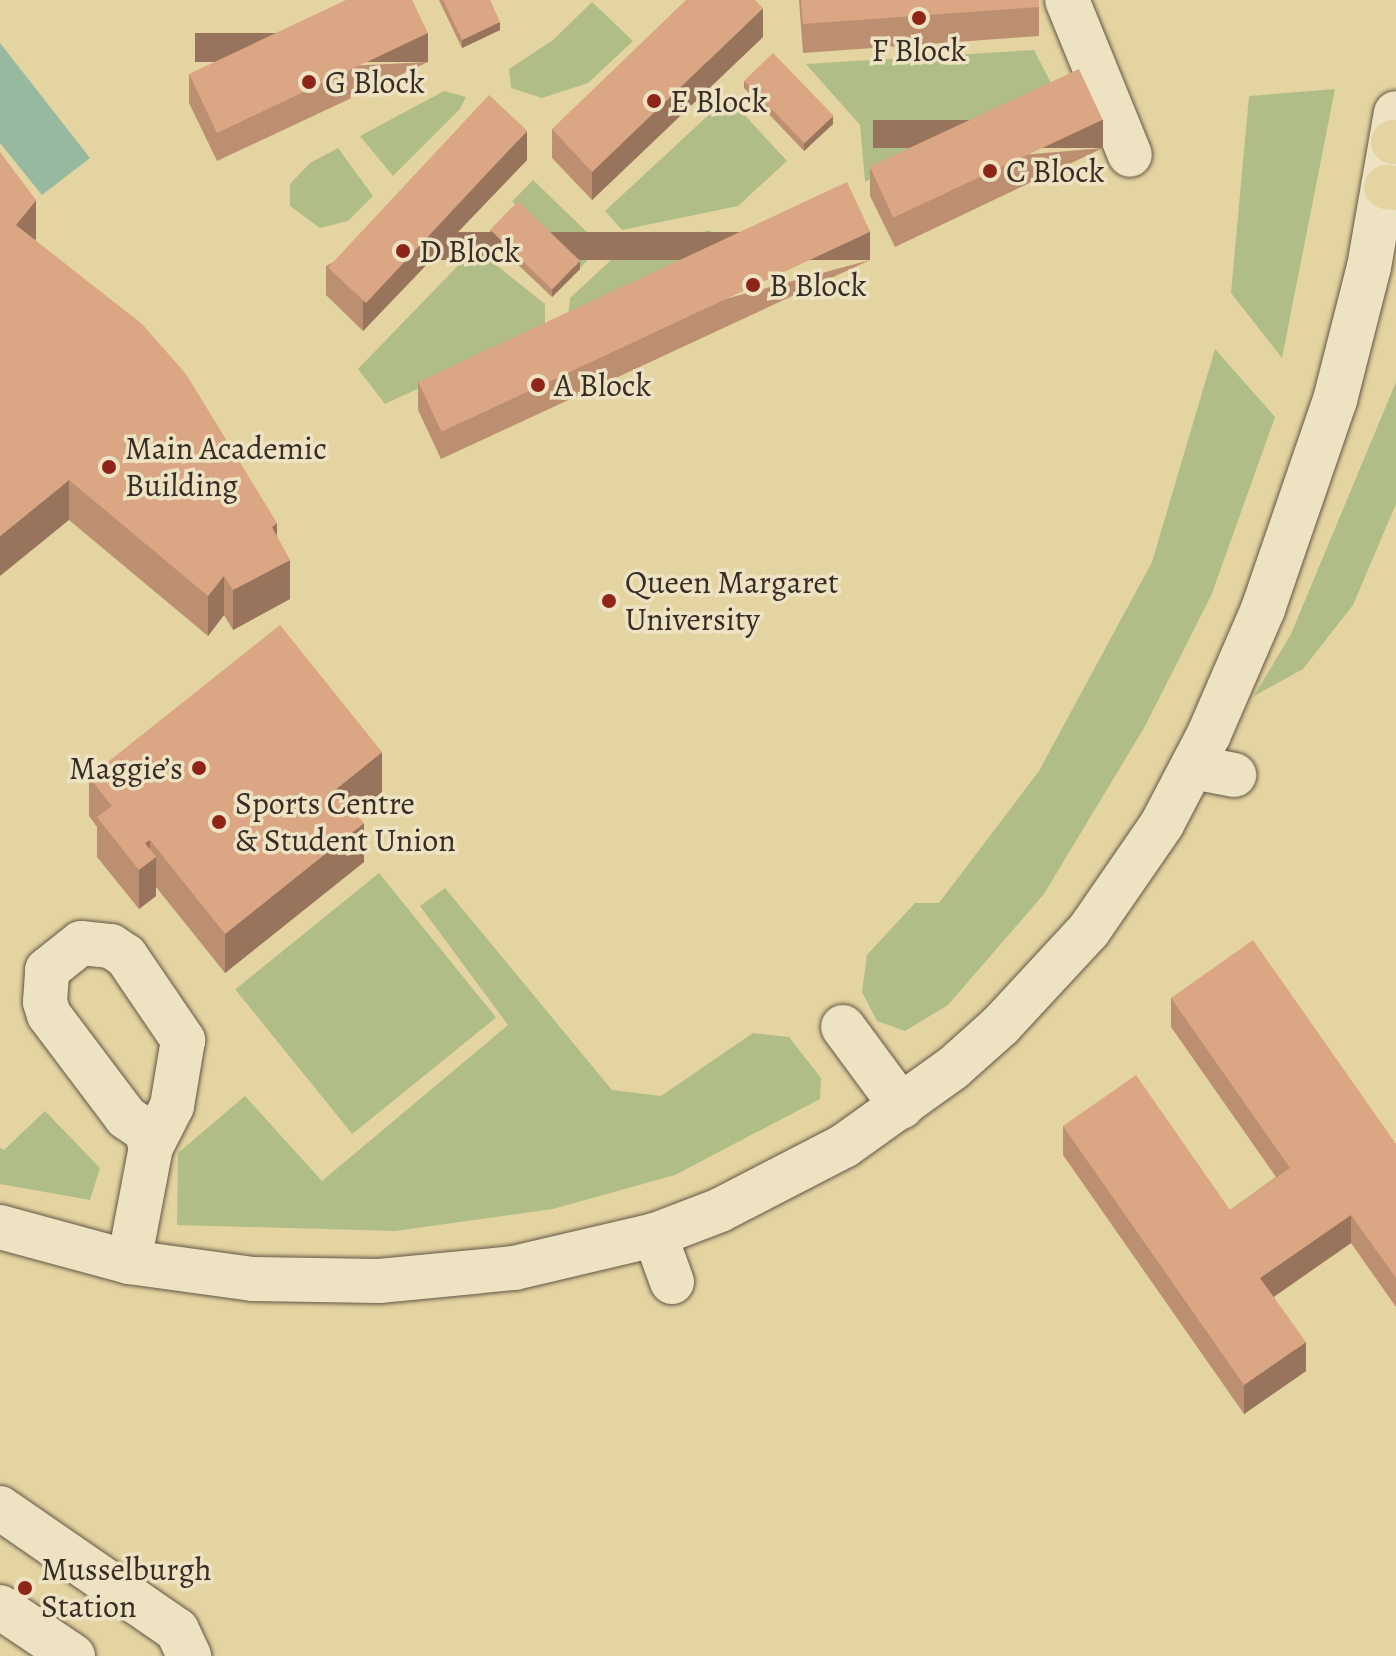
<!DOCTYPE html>
<html>
<head>
<meta charset="utf-8">
<style>
  body { margin:0 }
  #map { position:relative; width:1396px; height:1656px; overflow:hidden; background:#e4d4a1; font-family:Alegreya,serif }
  div>[style] { position:absolute }
  [style*='--x'] { left:calc(var(--x)*1px); top:calc(var(--y)*1px); width:calc(var(--w)*1px); rotate:calc(var(--a)*1deg) }
  .green>* { inset:0; background:#b1bd87; transform-origin:0 0 }
  .water>* { inset:0; background:#97b99f }
  .roads { filter:drop-shadow(0 0 2px #635646) drop-shadow(0 0 2px #635646) }
  .minor>* { height:44px; margin:-22px; padding:0 22px; transform-origin:22px; border-radius:22px; background:#ede3c2 }
  .major>* { height:44px; margin:-22px; padding:0 22px; transform-origin:22px; border-radius:22px; background:#e4d4a1 }
  .wall>* { inset:0; background:#bc8f71 }
  .shaded-wall>* { inset:0; background:#99745c; transform-origin:0 0 }
  .building>* { inset:0; background:#dba683; transform-origin:0 0 }
  .dots>* { width:22px; height:22px; translate:-50% -50%; box-sizing:border-box; border:4px solid #ede3c2; border-radius:50% }
  span { translate:-50% -50%; white-space:nowrap; text-align:center; line-height:1.15; -webkit-text-stroke:7px #ede3c2; paint-order:stroke }
  .poi-label { font-size:32px; color:#382c27 }
  .left { translate:0 -50%; text-align:left }
  .right { translate:-100% -50%; text-align:right }
</style>
</head>
<body>
<div id="map">
  <div class="green">
    <div style="clip-path:polygon(592px 2px,633px 41px,588px 83px,542px 98px,511px 88px,509px 69px,553px 40px)"></div>
    <div style="clip-path:polygon(1034px 50px,1056px 93px,865px 182px,860px 125px,806px 64px)"></div>
    <div style="clip-path:polygon(1335px 89px,1282px 358px,1231px 293px,1249px 96px)"></div>
    <div style="clip-path:polygon(444px 91px,466px 97px,460px 109px,393px 176px,360px 136px)"></div>
    <div style="clip-path:polygon(728px 97px,787px 161px,738px 206px,622px 230px,605px 211px)"></div>
    <div style="clip-path:polygon(338px 148px,373px 196px,348px 221px,320px 228px,290px 206px,290px 184px,310px 163px)"></div>
    <div style="left:533px;top:180px;width:95px;height:30px;rotate:44deg"></div>
    <div style="clip-path:polygon(712px 230px,670px 270px,568px 318px,570px 298px,624px 248px)"></div>
    <div style="clip-path:polygon(475px 248px,545px 304px,545px 329px,385px 404px,358px 369px)"></div>
    <div style="clip-path:polygon(1215px 349px,1275px 417px,1211px 596px,1144px 728px,1044px 894px,948px 1005px,905px 1031px,877px 1021px,862px 992px,867px 955px,915px 903px,939px 903px,1039px 771px,1152px 562px)"></div>
    <div style="clip-path:polygon(1396px 382px,1396px 504px,1353px 605px,1303px 669px,1254px 696px,1291px 634px)"></div>
    <div style="left:379px;top:873px;width:186px;height:185px;rotate:51deg"></div>
    <div style="clip-path:polygon(445px 888px,612px 1090px,661px 1096px,753px 1033px,789px 1037px,821px 1078px,820px 1099px,675px 1175px,553px 1209px,395px 1231px,177px 1225px,178px 1153px,245px 1096px,322px 1181px,508px 1025px,420px 906px)"></div>
    <div style="clip-path:polygon(45px 1111px,100px 1168px,90px 1200px,0 1184px,0 1148px,4px 1150px)"></div>
  </div>
  <div class="water">
    <div style="clip-path:polygon(0 43px,90px 158px,42px 195px,0 143px)"></div>
  </div>
  <div class="roads">
    <div class="minor">
      <div style="--x:1067;--y:0;--w:167;--a:67.9"></div>
      <div style="--x:1193;--y:767;--w:42;--a:11"></div>
      <div style="--x:843;--y:1027;--w:99;--a:53.6"></div>
      <div style="--x:0;--y:1227;--w:134;--a:15.2"></div>
      <div style="--x:129;--y:1262;--w:125;--a:7.8"></div>
      <div style="--x:253;--y:1279;--w:126;--a:0.9"></div>
      <div style="--x:379;--y:1281;--w:136;--a:-5.5"></div>
      <div style="--x:514;--y:1268;--w:145;--a:-13.2"></div>
      <div style="--x:655;--y:1235;--w:70;--a:-21"></div>
      <div style="--x:720;--y:1210;--w:140;--a:-27.3"></div>
      <div style="--x:844;--y:1146;--w:134;--a:-35.6"></div>
      <div style="--x:953;--y:1068;--w:64;--a:-41.9"></div>
      <div style="--x:1001;--y:1025;--w:129;--a:-47.2"></div>
      <div style="--x:1089;--y:930;--w:129;--a:-55.4"></div>
      <div style="--x:1162;--y:824;--w:102;--a:-62.4"></div>
      <div style="--x:1209;--y:734;--w:136;--a:-66.6"></div>
      <div style="--x:1263;--y:609;--w:221;--a:-71"></div>
      <div style="--x:1335;--y:400;--w:137;--a:-75.7"></div>
      <div style="--x:1369;--y:267;--w:156;--a:-80.1"></div>
      <div style="--x:655;--y:1235;--w:50;--a:70.1"></div>
      <div style="--x:129;--y:1262;--w:117;--a:-79.2"></div>
      <div style="--x:151;--y:1147;--w:18;--a:-109"></div>
      <div style="--x:145;--y:1130;--w:23;--a:-146"></div>
      <div style="--x:126;--y:1117;--w:128;--a:-127"></div>
      <div style="--x:49;--y:1015;--w:14;--a:-107"></div>
      <div style="--x:45;--y:1002;--w:32;--a:-86"></div>
      <div style="--x:47;--y:970;--w:43;--a:-38.5"></div>
      <div style="--x:81;--y:943;--w:30;--a:6"></div>
      <div style="--x:111;--y:946;--w:18;--a:34"></div>
      <div style="--x:126;--y:956;--w:102;--a:55.8"></div>
      <div style="--x:183;--y:1040;--w:67;--a:99.5"></div>
      <div style="--x:172;--y:1106;--w:46;--a:117.1"></div>
      <div style="--x:0;--y:1508;--w:215;--a:34.6"></div>
      <div style="--x:177;--y:1630;--w:29;--a:65"></div>
      <div style="--x:0;--y:1607;--w:88;--a:33.9"></div>
    </div>
    <div class="major">
      <div style="--x:1393;--y:142;--w:3;--a:0"></div>
      <div style="--x:1386;--y:187;--w:10;--a:6"></div>
    </div>
  </div>
  <div class="wall">
    <div style="clip-path:polygon(439px 0,490px 0,500px 30px,462px 48px)"></div>
    <div style="clip-path:polygon(799px 0,1039px 0,1039px 36px,803px 53px)"></div>
    <div style="clip-path:polygon(763px 37px,592px 200px,552px 158px,552px 129px)"></div>
    <div style="clip-path:polygon(428px 62px,217px 161px,189px 103px,189px 74px)"></div>
    <div style="clip-path:polygon(744px 81px,833px 124px,804px 151px,744px 88px)"></div>
    <div style="clip-path:polygon(1103px 148px,895px 247px,870px 196px,870px 168px)"></div>
    <div style="clip-path:polygon(0 152px,35px 240px,277px 536px,290px 599px,233px 630px,224px 615px,208px 636px,69px 520px)"></div>
    <div style="clip-path:polygon(527px 160px,363px 331px,326px 295px,326px 266px)"></div>
    <div style="clip-path:polygon(490px 230px,580px 269px,552px 297px,490px 238px)"></div>
    <div style="clip-path:polygon(870px 260px,441px 459px,418px 410px,418px 382px)"></div>
    <div style="clip-path:polygon(89px 777px,382px 792px,356px 813px,364px 862px,225px 973px,156px 887px,156px 896px,139px 909px,97px 857px,97px 827px,89px 816px)"></div>
    <div style="clip-path:polygon(1171px 998px,1396px 1144px,1396px 1307px,1351px 1243px,1274px 1297px,1306px 1371px,1244px 1414px,1063px 1155px,1063px 1126px,1230px 1210px,1276px 1177px,1171px 1027px)"></div>
  </div>
  <div class="shaded-wall">
    <div style="clip-path:polygon(763px 8px,763px 37px,592px 200px,592px 172px)"></div>
    <div style="clip-path:polygon(500px 22px,500px 30px,462px 48px,462px 40px)"></div>
    <div style="left:428px;top:33px;width:29px;height:233px;rotate:90deg"></div>
    <div style="clip-path:polygon(833px 116px,833px 124px,804px 151px,804px 143px)"></div>
    <div style="left:1103px;top:120px;width:28px;height:230px;rotate:90deg"></div>
    <div style="clip-path:polygon(527px 131px,527px 160px,363px 331px,363px 302px)"></div>
    <div style="clip-path:polygon(36px 200px,36px 239px,16px 265px,16px 225px)"></div>
    <div style="left:870px;top:232px;width:28px;height:473px;rotate:90deg"></div>
    <div style="clip-path:polygon(580px 261px,580px 269px,552px 297px,552px 289px)"></div>
    <div style="clip-path:polygon(69px 480px,69px 520px,0 576px,0 536px)"></div>
    <div style="clip-path:polygon(277px 523px,277px 563px,272px 527px)"></div>
    <div style="clip-path:polygon(290px 560px,290px 599px,233px 630px,233px 590px)"></div>
    <div style="clip-path:polygon(224px 576px,224px 615px,208px 636px,208px 596px)"></div>
    <div style="clip-path:polygon(382px 752px,382px 792px,336px 828px,336px 789px)"></div>
    <div style="clip-path:polygon(364px 823px,364px 862px,225px 973px,225px 934px)"></div>
    <div style="clip-path:polygon(150px 840px,150px 861px,156px 857px,156px 896px,139px 909px,139px 870px,145px 843px)"></div>
    <div style="clip-path:polygon(1351px 1215px,1351px 1243px,1260px 1306px,1260px 1278px)"></div>
    <div style="clip-path:polygon(1306px 1342px,1306px 1371px,1244px 1414px,1244px 1385px)"></div>
  </div>
  <div class="building">
    <div style="clip-path:polygon(346px 0,412px 0,428px 33px,217px 133px,189px 74px)"></div>
    <div style="clip-path:polygon(443px 0,490px 0,500px 22px,462px 40px)"></div>
    <div style="clip-path:polygon(686px 0,755px 0,763px 8px,592px 172px,552px 129px)"></div>
    <div style="clip-path:polygon(801px 0,1039px 0,1039px 7px,803px 24px)"></div>
    <div style="left:773px;top:53px;width:87px;height:40px;rotate:46deg"></div>
    <div style="left:1079px;top:69px;width:56px;height:231px;rotate:65deg"></div>
    <div style="left:489px;top:95px;width:52px;height:236px;rotate:43deg"></div>
    <div style="clip-path:polygon(0 152px,36px 200px,16px 225px,142px 324px,186px 374px,277px 523px,272px 527px,290px 560px,233px 590px,224px 576px,208px 596px,69px 480px,0 536px)"></div>
    <div style="left:847px;top:182px;width:55px;height:473px;rotate:65deg"></div>
    <div style="left:518px;top:201px;width:86px;height:40px;rotate:44deg"></div>
    <div style="clip-path:polygon(280px 625px,382px 752px,336px 789px,364px 823px,225px 934px,150px 840px,145px 843px,156px 857px,139px 870px,97px 817px,112px 806px,89px 777px)"></div>
    <div style="clip-path:polygon(1253px 940px,1396px 1144px,1396px 1278px,1351px 1215px,1260px 1278px,1306px 1342px,1244px 1385px,1063px 1126px,1136px 1075px,1230px 1210px,1290px 1168px,1171px 998px)"></div>
  </div>
  <div class="dots">
    <div style="left:919px;top:18px;background:#8f2418"></div>
    <div style="left:309px;top:82px;background:#8f2418"></div>
    <div style="left:654px;top:101px;background:#8f2418"></div>
    <div style="left:990px;top:171px;background:#8f2418"></div>
    <div style="left:403px;top:251px;background:#8f2418"></div>
    <div style="left:753px;top:285px;background:#8f2418"></div>
    <div style="left:538px;top:385px;background:#8f2418"></div>
    <div style="left:109px;top:467px;background:#8f2418"></div>
    <div style="left:609px;top:601px;background:#8f2418"></div>
    <div style="left:199px;top:768px;background:#8f2418"></div>
    <div style="left:219px;top:822px;background:#8f2418"></div>
    <div style="left:25px;top:1588px;background:#8f2418"></div>
  </div>
  <div class="poi-label">
    <span style="left:919px;top:50px">F Block</span>
    <span class="left" style="left:325px;top:82px">G Block</span>
    <span class="left" style="left:670px;top:101px">E Block</span>
    <span class="left" style="left:1006px;top:171px">C Block</span>
    <span class="left" style="left:419px;top:251px">D Block</span>
    <span class="left" style="left:769px;top:285px">B Block</span>
    <span class="left" style="left:554px;top:385px">A Block</span>
    <span class="left" style="left:125px;top:467px">Main Academic<br>Building</span>
    <span class="left" style="left:625px;top:601px">Queen Margaret<br>University</span>
    <span class="right" style="left:183px;top:768px">Maggie’s</span>
    <span class="left" style="left:235px;top:822px">Sports Centre<br>&amp; Student Union</span>
    <span class="left" style="left:41px;top:1588px">Musselburgh<br>Station</span>
  </div>
</div>
</body>
</html>
